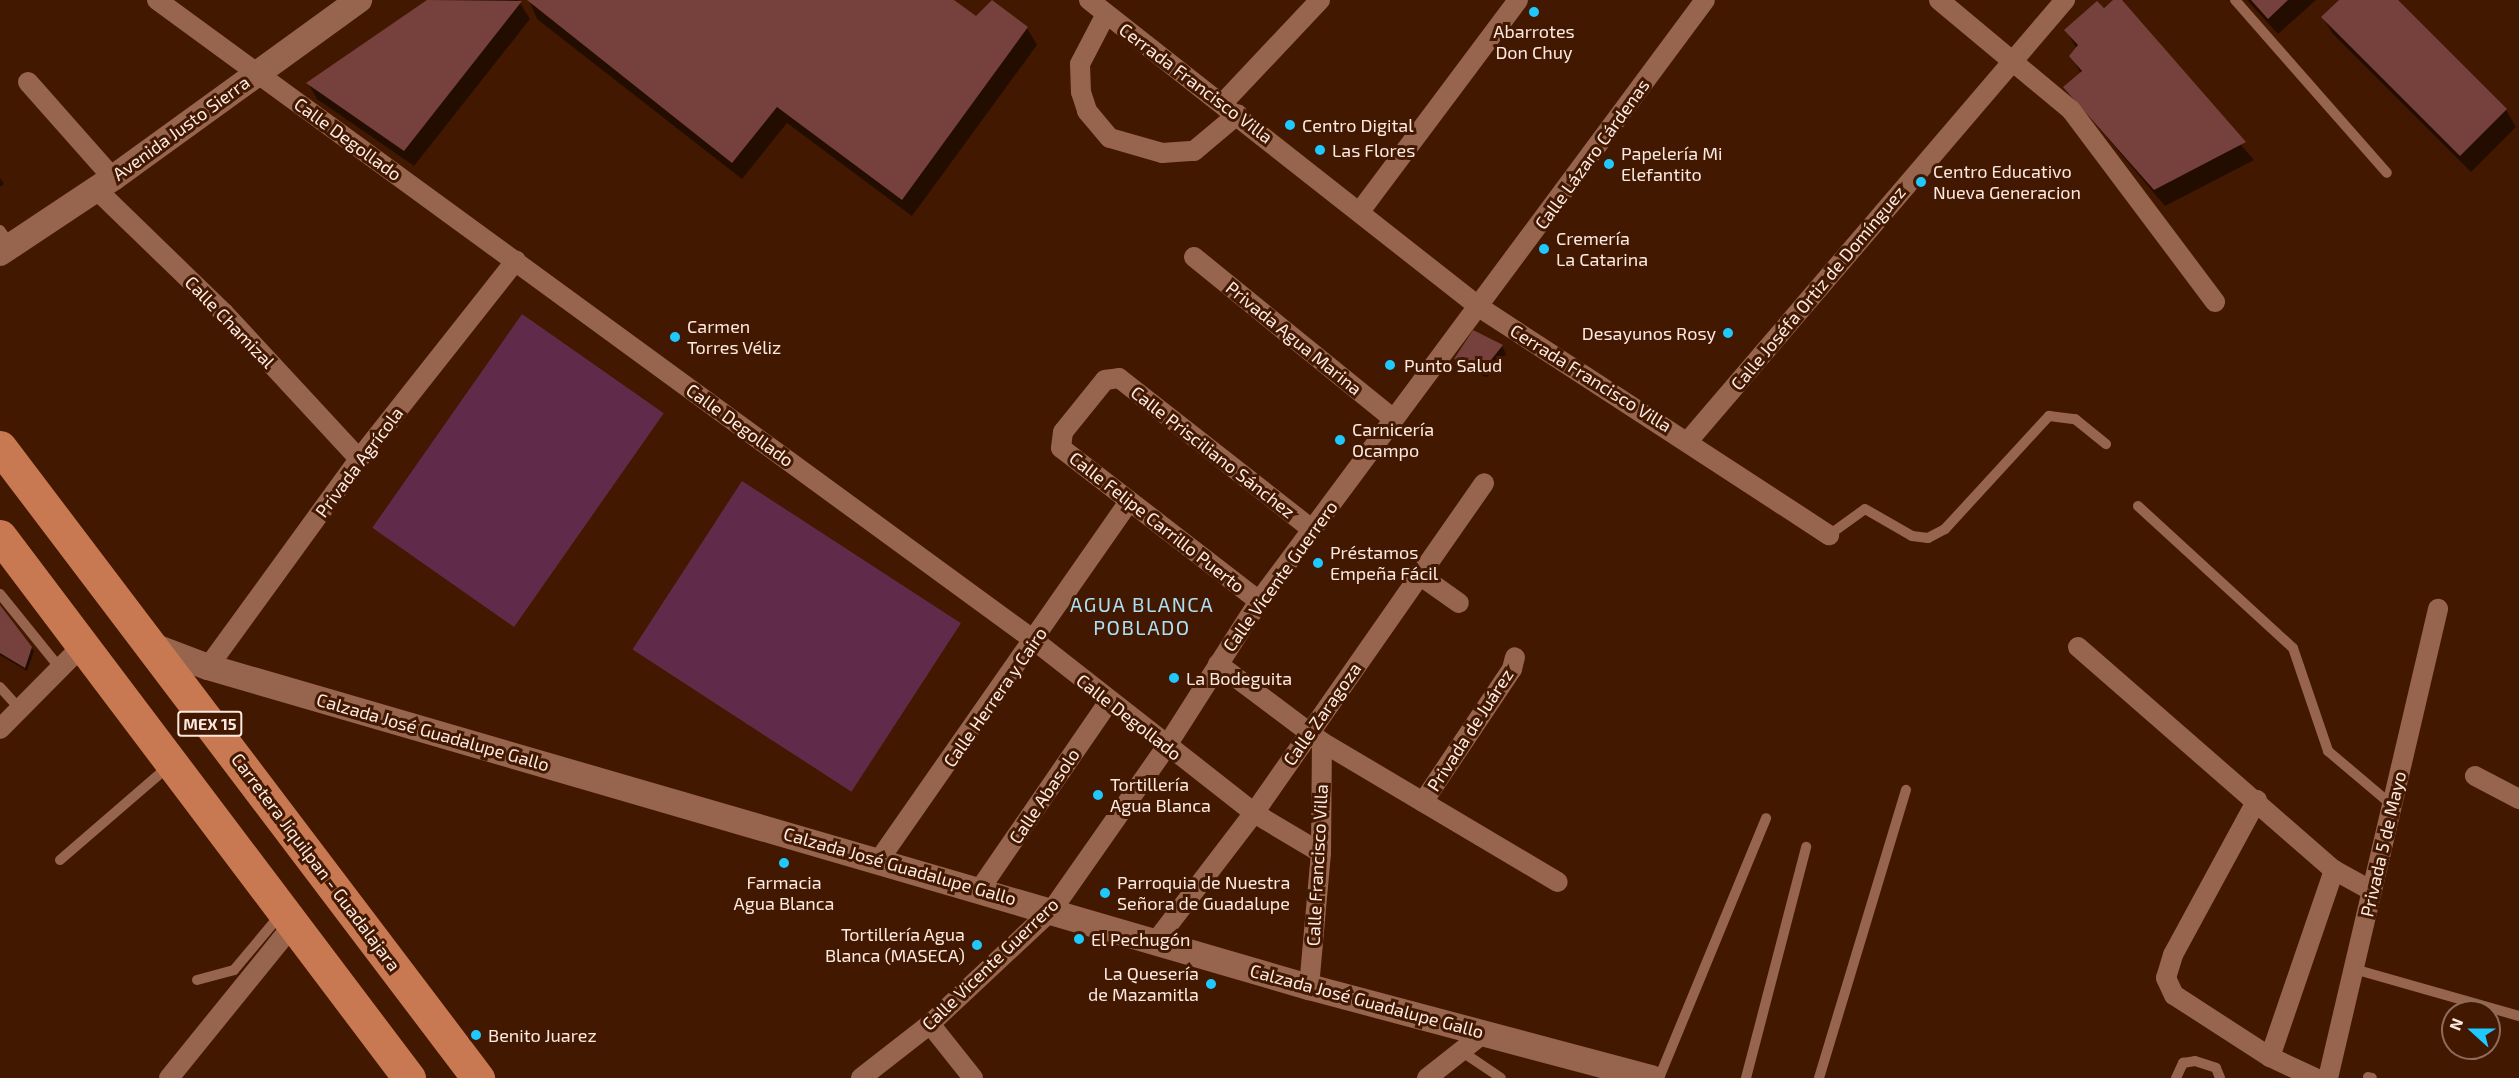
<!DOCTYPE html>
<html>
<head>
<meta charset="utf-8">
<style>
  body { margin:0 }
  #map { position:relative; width:2519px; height:1078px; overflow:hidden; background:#431801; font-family:"Exo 2",sans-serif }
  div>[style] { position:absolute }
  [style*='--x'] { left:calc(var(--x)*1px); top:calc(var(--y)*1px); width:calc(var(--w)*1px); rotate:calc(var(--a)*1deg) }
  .green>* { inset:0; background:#602b4a; transform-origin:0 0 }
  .shadow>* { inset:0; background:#0007 }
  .building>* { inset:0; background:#76413c }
  .service>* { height:10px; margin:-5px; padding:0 5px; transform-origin:5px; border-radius:5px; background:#97654d }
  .minor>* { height:20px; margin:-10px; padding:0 10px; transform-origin:10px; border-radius:10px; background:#97654d }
  .tertiary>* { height:26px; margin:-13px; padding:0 13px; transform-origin:13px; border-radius:13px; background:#97654d }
  .trunk>* { height:33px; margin:-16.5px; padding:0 16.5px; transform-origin:16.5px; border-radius:16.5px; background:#c87952 }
  .dots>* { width:16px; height:16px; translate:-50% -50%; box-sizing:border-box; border:3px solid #431801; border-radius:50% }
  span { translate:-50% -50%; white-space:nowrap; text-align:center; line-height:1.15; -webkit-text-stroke:6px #431801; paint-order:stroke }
  .shield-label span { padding:2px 4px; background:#431801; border:2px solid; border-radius:4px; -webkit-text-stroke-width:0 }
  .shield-label { font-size:16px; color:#fceae2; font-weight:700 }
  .poi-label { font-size:18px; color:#fceae2 }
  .left { translate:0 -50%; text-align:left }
  .right { translate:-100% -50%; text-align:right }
  .street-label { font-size:18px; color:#fceae2 }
  .neighbourhood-label { font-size:20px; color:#ade0f5; letter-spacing:1.5px }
  .north { position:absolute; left:2441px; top:1000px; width:60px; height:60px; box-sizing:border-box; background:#431801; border:2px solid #8d6c5b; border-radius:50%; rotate:291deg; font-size:16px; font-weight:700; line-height:24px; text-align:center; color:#fceae2 }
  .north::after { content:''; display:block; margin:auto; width:21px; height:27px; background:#20c9fd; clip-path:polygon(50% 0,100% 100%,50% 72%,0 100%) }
</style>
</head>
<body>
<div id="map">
  <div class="green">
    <div style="left:522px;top:314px;width:173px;height:261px;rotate:35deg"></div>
    <div style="left:742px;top:481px;width:261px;height:201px;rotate:33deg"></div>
  </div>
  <div class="shadow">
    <div style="clip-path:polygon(430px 0,518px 0,530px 19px,414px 166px,317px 99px,308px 83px)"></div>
    <div style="clip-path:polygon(529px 0,952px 0,976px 18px,991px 1px,1027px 28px,1037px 45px,912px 216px,787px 123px,742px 179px,537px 19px)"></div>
    <div style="clip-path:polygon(2115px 0,2254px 160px,2165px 206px,2065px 88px,2081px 74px,2071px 56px,2077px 49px,2066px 30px)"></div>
    <div style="clip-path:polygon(2247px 0,2316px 0,2278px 34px)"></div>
    <div style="clip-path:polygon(2341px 0,2396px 0,2506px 110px,2516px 127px,2471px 172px,2333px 34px,2323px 18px)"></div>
    <div style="clip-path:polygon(0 178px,4px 184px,0 187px)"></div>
    <div style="clip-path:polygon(1502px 346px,1506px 354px,1487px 377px,1460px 367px,1456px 359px)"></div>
    <div style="clip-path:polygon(0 608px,34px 651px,27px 671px,0 655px)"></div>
  </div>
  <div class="building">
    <div style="clip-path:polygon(427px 0,522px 1px,404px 151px,306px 83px)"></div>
    <div style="clip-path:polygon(527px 0,954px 0,976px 16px,992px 0,1028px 27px,902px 200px,777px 107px,732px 163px)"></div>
    <div style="clip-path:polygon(2113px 0,2122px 0,2246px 142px,2154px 190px,2063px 87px,2082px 71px,2069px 56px,2078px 45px,2064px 30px,2097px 1px,2104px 8px)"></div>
    <div style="clip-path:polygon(2251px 0,2288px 0,2268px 19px)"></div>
    <div style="clip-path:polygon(2339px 0,2398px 0,2507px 109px,2460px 156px,2321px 17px)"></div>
    <div style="clip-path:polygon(1473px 330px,1503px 345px,1483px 370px,1454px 359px)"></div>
    <div style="clip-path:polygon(0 605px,32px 647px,25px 668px,0 653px)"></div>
  </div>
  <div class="service">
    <div style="--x:2235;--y:0;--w:230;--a:48.7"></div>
    <div style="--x:0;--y:230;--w:19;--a:54"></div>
    <div style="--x:2138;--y:506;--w:210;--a:42.5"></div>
    <div style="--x:2293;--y:648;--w:109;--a:71.2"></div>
    <div style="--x:2328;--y:751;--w:84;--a:40.2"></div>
    <div style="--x:1829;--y:535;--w:44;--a:-35.8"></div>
    <div style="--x:1865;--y:509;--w:54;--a:29.9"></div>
    <div style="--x:1912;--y:536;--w:16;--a:7"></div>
    <div style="--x:1928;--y:538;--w:19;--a:-28"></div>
    <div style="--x:1945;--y:529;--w:154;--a:-47.4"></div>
    <div style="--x:2049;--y:416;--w:26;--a:7"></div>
    <div style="--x:2075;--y:419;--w:40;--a:39"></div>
    <div style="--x:0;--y:594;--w:95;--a:51"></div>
    <div style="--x:0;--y:687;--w:30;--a:48"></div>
    <div style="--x:60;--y:860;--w:144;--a:-40.8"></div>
    <div style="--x:2354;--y:969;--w:172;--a:15.9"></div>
    <div style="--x:197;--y:980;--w:38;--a:-15"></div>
    <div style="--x:234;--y:970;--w:72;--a:-50.1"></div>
    <div style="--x:1461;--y:1051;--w:48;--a:34"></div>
    <div style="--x:2368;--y:1077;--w:4;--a:14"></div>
    <div style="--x:1659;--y:1078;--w:281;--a:-67.6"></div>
    <div style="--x:1746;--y:1078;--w:239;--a:-75.4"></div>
    <div style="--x:1819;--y:1078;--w:301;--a:-73.2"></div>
    <div style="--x:2176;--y:1078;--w:17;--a:-65"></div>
    <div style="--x:2183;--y:1063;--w:12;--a:-9"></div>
    <div style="--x:2195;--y:1061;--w:22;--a:18"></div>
    <div style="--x:2216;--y:1068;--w:11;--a:68"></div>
  </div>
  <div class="minor">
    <div style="--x:157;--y:0;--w:1087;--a:36.13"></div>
    <div style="--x:1035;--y:641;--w:278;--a:38.1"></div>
    <div style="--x:1254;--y:813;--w:78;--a:30.8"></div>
    <div style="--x:1089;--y:0;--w:496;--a:38.2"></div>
    <div style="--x:1479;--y:307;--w:418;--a:33.1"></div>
    <div style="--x:1939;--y:0;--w:172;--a:39.8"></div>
    <div style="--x:2071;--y:110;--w:240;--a:53.1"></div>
    <div style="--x:1106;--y:14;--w:56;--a:117.5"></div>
    <div style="--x:1080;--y:64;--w:28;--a:88"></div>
    <div style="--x:1081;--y:92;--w:20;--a:72"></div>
    <div style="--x:1087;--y:111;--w:35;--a:50"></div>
    <div style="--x:1110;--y:138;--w:54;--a:16.1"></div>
    <div style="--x:1162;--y:153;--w:32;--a:-4"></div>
    <div style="--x:1194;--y:151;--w:57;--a:-40.1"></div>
    <div style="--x:28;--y:82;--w:128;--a:48.5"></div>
    <div style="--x:1222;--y:104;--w:143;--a:-46.7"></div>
    <div style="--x:97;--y:190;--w:177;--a:44.1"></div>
    <div style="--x:224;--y:313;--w:199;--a:47.2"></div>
    <div style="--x:1361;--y:210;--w:262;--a:-53.2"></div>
    <div style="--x:1194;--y:257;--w:257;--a:39.1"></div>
    <div style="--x:1689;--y:440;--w:579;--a:-49.48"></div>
    <div style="--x:1418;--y:574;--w:50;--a:35.3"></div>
    <div style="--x:1259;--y:601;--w:250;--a:-142.3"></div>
    <div style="--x:1061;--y:448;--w:16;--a:-83"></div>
    <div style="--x:1063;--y:432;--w:67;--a:-51.1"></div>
    <div style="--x:1105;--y:380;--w:14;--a:-8"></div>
    <div style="--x:1119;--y:378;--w:246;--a:38.1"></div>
    <div style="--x:2078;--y:647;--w:340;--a:41.1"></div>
    <div style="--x:2334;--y:870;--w:43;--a:28.9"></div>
    <div style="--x:1218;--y:664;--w:130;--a:36.9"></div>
    <div style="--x:1322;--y:742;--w:274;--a:30.7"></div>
    <div style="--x:208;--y:667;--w:257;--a:-54"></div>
    <div style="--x:359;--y:459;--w:253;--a:-51.7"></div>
    <div style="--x:0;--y:729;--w:118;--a:-45.3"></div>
    <div style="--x:2475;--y:776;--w:50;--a:27.6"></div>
    <div style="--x:2257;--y:800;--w:176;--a:118.5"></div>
    <div style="--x:2173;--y:955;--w:24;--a:107"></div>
    <div style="--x:2166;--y:978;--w:19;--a:65"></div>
    <div style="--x:2174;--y:995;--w:114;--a:32.9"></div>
    <div style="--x:2270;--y:1057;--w:50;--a:25"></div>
    <div style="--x:1423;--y:802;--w:160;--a:-56.2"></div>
    <div style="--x:1512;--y:669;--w:12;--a:-76"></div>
    <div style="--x:879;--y:860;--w:435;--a:-55.1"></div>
    <div style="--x:980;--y:889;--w:226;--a:-55.5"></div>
    <div style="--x:1156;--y:941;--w:161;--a:-52.6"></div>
    <div style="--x:1254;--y:813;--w:402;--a:-55.1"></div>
    <div style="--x:1309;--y:987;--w:135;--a:-84.9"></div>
    <div style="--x:1321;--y:853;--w:111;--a:-89.5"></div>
    <div style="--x:930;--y:1024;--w:69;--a:51.5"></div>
    <div style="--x:2270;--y:1057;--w:198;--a:-71.1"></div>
    <div style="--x:169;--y:1078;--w:197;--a:-51"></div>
    <div style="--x:861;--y:1078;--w:88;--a:-38"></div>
    <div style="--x:930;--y:1024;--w:167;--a:-43.1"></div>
    <div style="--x:1052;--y:910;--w:199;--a:-55"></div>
    <div style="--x:1166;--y:747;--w:173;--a:-57.5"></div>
    <div style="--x:1259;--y:601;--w:748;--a:-53.42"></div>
    <div style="--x:1427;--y:1078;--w:73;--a:-38.3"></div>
    <div style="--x:2328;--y:1078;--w:482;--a:-76.8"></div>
  </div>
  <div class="tertiary">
    <div style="--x:0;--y:253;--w:136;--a:-33.6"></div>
    <div style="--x:113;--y:178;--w:304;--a:-35.9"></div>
    <div style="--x:150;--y:645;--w:62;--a:20.8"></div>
    <div style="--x:208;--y:667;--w:1147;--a:16.21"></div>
    <div style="--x:1309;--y:987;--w:355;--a:14.9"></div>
  </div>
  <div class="trunk">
    <div style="--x:0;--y:447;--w:792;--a:52.86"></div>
    <div style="--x:0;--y:536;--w:679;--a:52.96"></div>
  </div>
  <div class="dots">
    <div style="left:1534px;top:12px;background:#20c9fd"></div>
    <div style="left:1290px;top:125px;background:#20c9fd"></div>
    <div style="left:1320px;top:150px;background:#20c9fd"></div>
    <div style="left:1609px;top:164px;background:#20c9fd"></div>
    <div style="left:1921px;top:182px;background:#20c9fd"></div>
    <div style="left:1544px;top:249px;background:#20c9fd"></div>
    <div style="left:1728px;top:333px;background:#20c9fd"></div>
    <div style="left:675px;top:337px;background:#20c9fd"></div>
    <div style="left:1390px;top:365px;background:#20c9fd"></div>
    <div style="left:1340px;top:440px;background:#20c9fd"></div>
    <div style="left:1318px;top:563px;background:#20c9fd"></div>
    <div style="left:1174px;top:678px;background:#20c9fd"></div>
    <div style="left:1098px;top:795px;background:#20c9fd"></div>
    <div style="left:784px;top:863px;background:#20c9fd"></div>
    <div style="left:1105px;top:893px;background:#20c9fd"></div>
    <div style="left:1079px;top:939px;background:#20c9fd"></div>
    <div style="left:977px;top:945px;background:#20c9fd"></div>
    <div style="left:1211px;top:984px;background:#20c9fd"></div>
    <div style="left:476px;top:1035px;background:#20c9fd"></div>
  </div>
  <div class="shield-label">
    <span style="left:210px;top:724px">MEX 15</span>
  </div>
  <div class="poi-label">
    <span style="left:1534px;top:42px">Abarrotes<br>Don Chuy</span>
    <span class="left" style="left:1302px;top:125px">Centro Digital</span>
    <span class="left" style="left:1332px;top:150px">Las Flores</span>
    <span class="left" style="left:1621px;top:164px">Papelería Mi<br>Elefantito</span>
    <span class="left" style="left:1933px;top:182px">Centro Educativo<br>Nueva Generacion</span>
    <span class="left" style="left:1556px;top:249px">Cremería<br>La Catarina</span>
    <span class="left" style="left:687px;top:337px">Carmen<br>Torres Véliz</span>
    <span class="right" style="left:1716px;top:333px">Desayunos Rosy</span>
    <span class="left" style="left:1404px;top:365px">Punto Salud</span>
    <span class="left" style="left:1352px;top:440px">Carnicería<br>Ocampo</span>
    <span class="left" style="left:1330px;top:563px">Préstamos<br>Empeña Fácil</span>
    <span class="left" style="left:1186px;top:678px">La Bodeguita</span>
    <span class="left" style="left:1110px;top:795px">Tortillería<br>Agua Blanca</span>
    <span style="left:784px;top:893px">Farmacia<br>Agua Blanca</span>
    <span class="left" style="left:1117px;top:893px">Parroquia de Nuestra<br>Señora de Guadalupe</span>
    <span class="right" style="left:965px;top:945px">Tortillería Agua<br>Blanca (MASECA)</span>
    <span class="left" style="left:1091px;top:939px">El Pechugón</span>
    <span class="right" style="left:1199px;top:984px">La Quesería<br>de Mazamitla</span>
    <span class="left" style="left:488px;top:1035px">Benito Juarez</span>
  </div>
  <div class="street-label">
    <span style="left:1196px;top:83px;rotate:37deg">Cerrada Francisco Villa</span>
    <span style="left:181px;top:128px;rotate:-36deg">Avenida Justo Sierra</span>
    <span style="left:348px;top:139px;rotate:36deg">Calle Degollado</span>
    <span style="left:1592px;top:154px;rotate:-54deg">Calle Lázaro Cárdenas</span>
    <span style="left:1818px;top:288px;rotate:-50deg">Calle Joséfa Ortiz de Domínguez</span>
    <span style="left:230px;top:322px;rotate:46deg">Calle Chamizal</span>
    <span style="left:1294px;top:338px;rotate:39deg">Privada Agua Marina</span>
    <span style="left:1591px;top:378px;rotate:32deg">Cerrada Francisco Villa</span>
    <span style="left:740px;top:425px;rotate:36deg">Calle Degollado</span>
    <span style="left:1213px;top:452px;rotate:38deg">Calle Prisciliano Sánchez</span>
    <span style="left:359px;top:462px;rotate:-53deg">Privada Agrícola</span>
    <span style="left:1157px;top:522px;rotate:38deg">Calle Felipe Carrillo Puerto</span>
    <span style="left:1280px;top:576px;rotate:-54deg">Calle Vicente Guerrero</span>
    <span style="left:995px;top:697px;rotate:-55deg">Calle Herrera y Cairo</span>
    <span style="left:1322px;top:714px;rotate:-55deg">Calle Zaragoza</span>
    <span style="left:1129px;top:717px;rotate:38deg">Calle Degollado</span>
    <span style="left:1470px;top:730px;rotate:-57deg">Privada de Juárez</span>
    <span style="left:433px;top:732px;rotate:16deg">Calzada José Guadalupe Gallo</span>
    <span style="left:1044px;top:796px;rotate:-56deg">Calle Abasolo</span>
    <span style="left:2383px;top:844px;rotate:-77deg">Privada 5 de Mayo</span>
    <span style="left:316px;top:862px;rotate:53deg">Carretera Jiquilpan - Guadalajara</span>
    <span style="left:1317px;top:865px;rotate:-87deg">Calle Francisco Villa</span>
    <span style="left:900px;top:866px;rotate:16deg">Calzada José Guadalupe Gallo</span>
    <span style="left:990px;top:964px;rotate:-44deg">Calle Vicente Guerrero</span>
    <span style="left:1367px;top:1001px;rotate:15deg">Calzada José Guadalupe Gallo</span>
  </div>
  <div class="neighbourhood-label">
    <span style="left:1142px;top:616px">AGUA BLANCA<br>POBLADO</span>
  </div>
  <div class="north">N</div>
</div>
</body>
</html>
